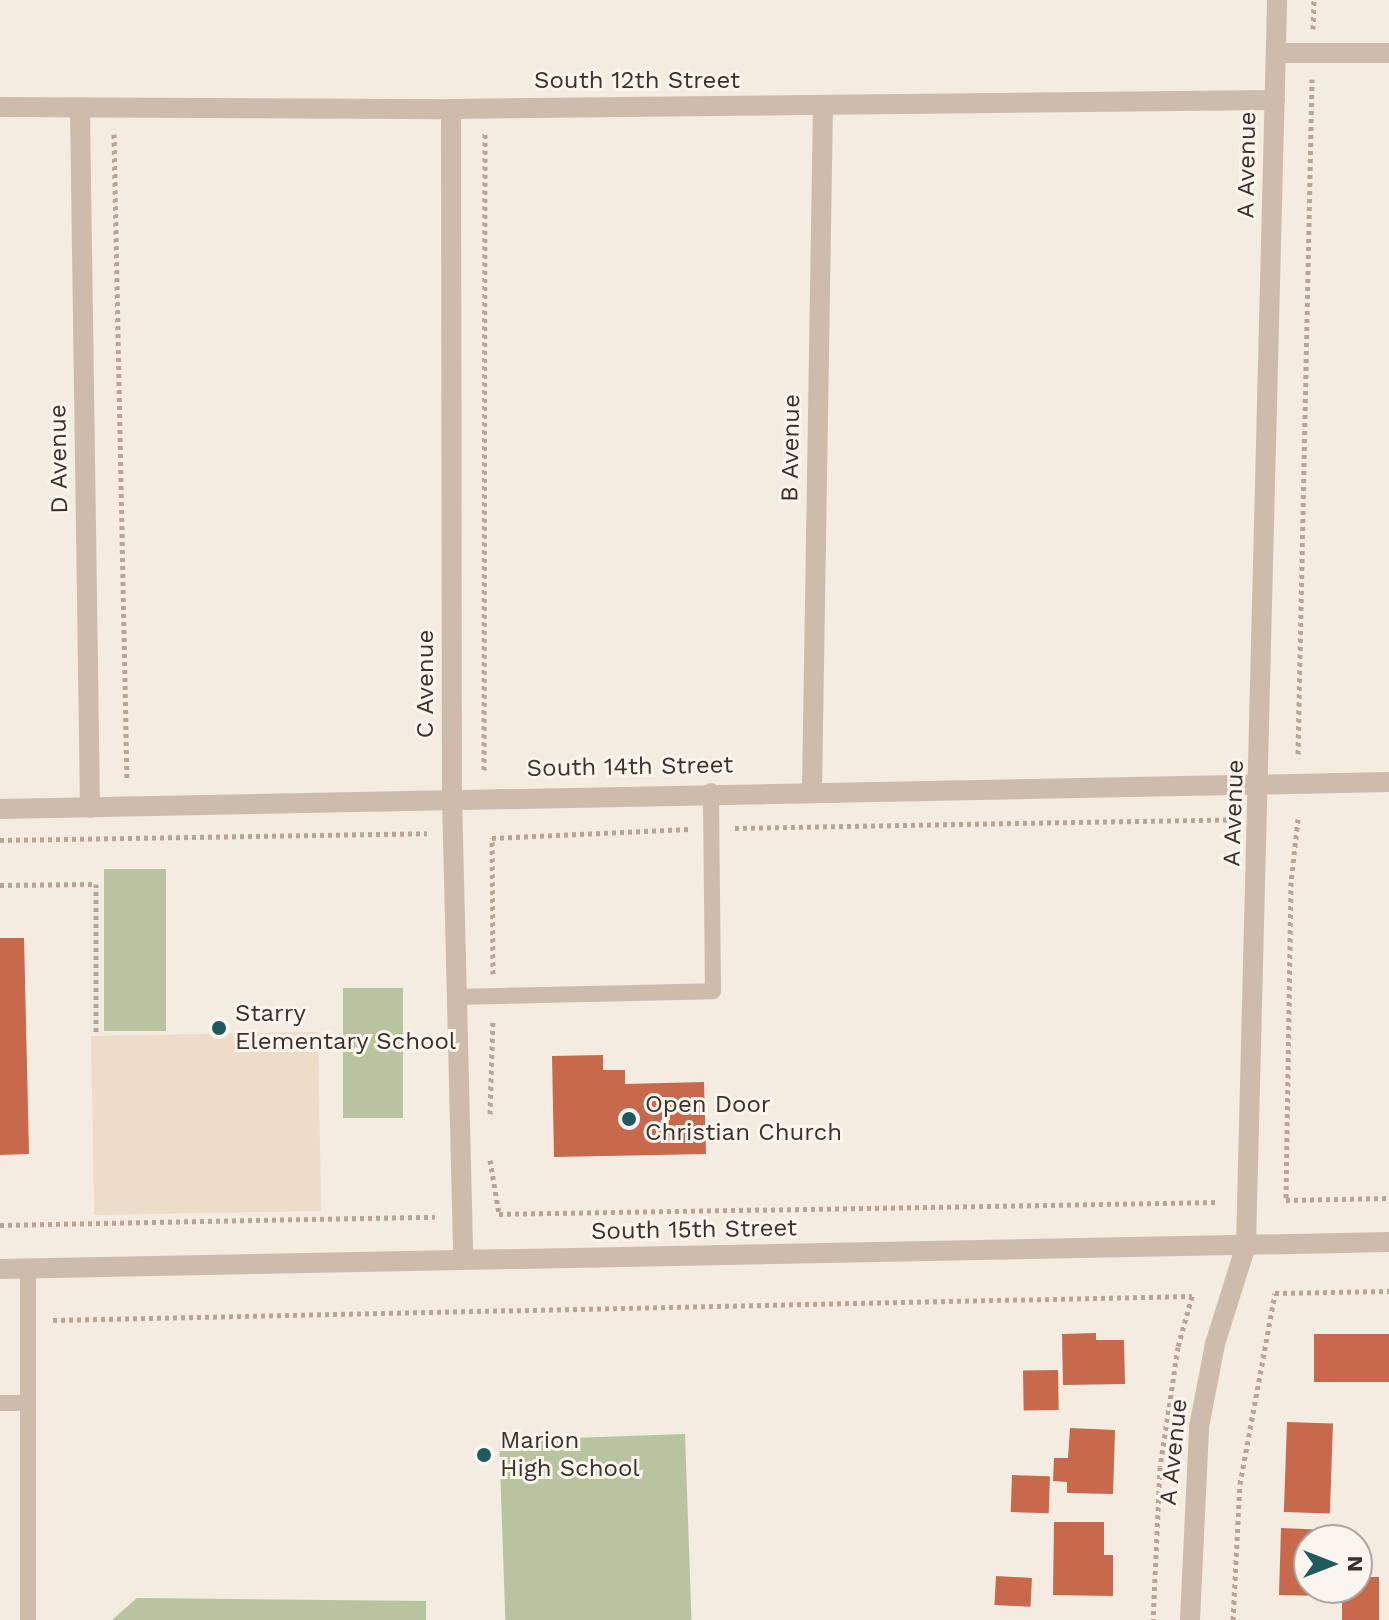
<!DOCTYPE html>
<html>
<head>
<meta charset="utf-8">
<style>
  body { margin:0 }
  #map { position:relative; width:1389px; height:1620px; overflow:hidden; background:#f4ebe1; font-family:"Work Sans",sans-serif }
  div>[style] { position:absolute }
  [style*='--x'] { left:calc(var(--x)*1px); top:calc(var(--y)*1px); width:calc(var(--w)*1px); rotate:calc(var(--a)*1deg) }
  .green>* { inset:0; background:#b8c4a0; transform-origin:0 0 }
  .plaza>* { inset:0; background:#ecdcc8; transform-origin:0 0 }
  .building>* { inset:0; background:#c8694b; transform-origin:0 0 }
  .path>* { height:5px; margin-top:-2.5px; transform-origin:0; background:repeating-linear-gradient(90deg,#b9a596 0 4px,transparent 0 8px) }
  .service>* { height:16px; margin:-8px; padding:0 8px; transform-origin:8px; border-radius:8px; background:#cdbbac }
  .minor>* { height:20px; margin:-10px; padding:0 10px; transform-origin:10px; border-radius:10px; background:#cdbbac }
  .dots>* { width:22px; height:22px; translate:-50% -50%; box-sizing:border-box; border:4px solid #fbf5ee; border-radius:50% }
  span { translate:-50% -50%; white-space:nowrap; text-align:center; line-height:1.15; -webkit-text-stroke:6px #fbf5ee; paint-order:stroke }
  .street-label { font-size:24px; color:#3b302b }
  .poi-label { font-size:24px; color:#3b302b }
  .left { translate:0 -50%; text-align:left }
  .north { position:absolute; left:1293px; top:1524px; width:80px; height:80px; box-sizing:border-box; background:#fbf5ee; border:2px solid #aea6a0; border-radius:50%; rotate:90deg; font-size:22px; font-weight:700; line-height:32px; text-align:center; color:#3b302b }
  .north::after { content:''; display:block; margin:auto; width:28px; height:36px; background:#1f5a5e; clip-path:polygon(50% 0,100% 100%,50% 72%,0 100%) }
</style>
</head>
<body>
<div id="map">
  <div class="green">
    <div style="left:166px;top:869px;width:162px;height:62px;rotate:90deg"></div>
    <div style="left:343px;top:988px;width:60px;height:130px"></div>
    <div style="left:685px;top:1434px;width:186px;height:186px;rotate:88deg"></div>
    <div style="clip-path:polygon(137px 1598px,426px 1601px,426px 1620px,112px 1620px)"></div>
  </div>
  <div class="plaza">
    <div style="left:318px;top:1032px;width:179px;height:227px;rotate:89deg"></div>
  </div>
  <div class="building">
    <div style="clip-path:polygon(0 938px,24px 938px,29px 1154px,0 1155px)"></div>
    <div style="clip-path:polygon(603px 1055px,603px 1070px,625px 1070px,625px 1084px,704px 1082px,706px 1154px,554px 1157px,552px 1056px)"></div>
    <div style="clip-path:polygon(1096px 1333px,1096px 1340px,1124px 1340px,1125px 1384px,1063px 1385px,1062px 1334px)"></div>
    <div style="left:1389px;top:1334px;width:48px;height:75px;rotate:90deg"></div>
    <div style="left:1058px;top:1370px;width:40px;height:35px;rotate:89deg"></div>
    <div style="left:1287px;top:1422px;width:46px;height:90px;rotate:2deg"></div>
    <div style="clip-path:polygon(1070px 1428px,1115px 1430px,1113px 1494px,1067px 1493px,1067px 1482px,1053px 1481px,1054px 1458px,1068px 1458px)"></div>
    <div style="left:1012px;top:1475px;width:38px;height:37px;rotate:2deg"></div>
    <div style="clip-path:polygon(1054px 1522px,1104px 1522px,1104px 1555px,1113px 1555px,1113px 1596px,1053px 1595px)"></div>
    <div style="clip-path:polygon(1281px 1528px,1327px 1530px,1327px 1540px,1309px 1540px,1309px 1588px,1325px 1588px,1325px 1596px,1279px 1595px)"></div>
    <div style="left:996px;top:1576px;width:36px;height:29px;rotate:3deg"></div>
    <div style="clip-path:polygon(1357px 1577px,1379px 1577px,1379px 1620px,1342px 1620px,1342px 1588px,1357px 1588px)"></div>
  </div>
  <div class="path">
    <div style="--x:1313;--y:29;--w:29;--a:-88"></div>
    <div style="--x:114;--y:134;--w:646;--a:88.85"></div>
    <div style="--x:1298;--y:754;--w:675;--a:-88.81"></div>
    <div style="--x:484;--y:770;--w:637;--a:-89.91"></div>
    <div style="--x:1298;--y:819;--w:63;--a:96.3"></div>
    <div style="--x:1291;--y:882;--w:318;--a:90.9"></div>
    <div style="--x:1286;--y:1200;--w:103;--a:-1.1"></div>
    <div style="--x:735;--y:828;--w:493;--a:-1"></div>
    <div style="--x:0;--y:840;--w:427;--a:-0.9"></div>
    <div style="--x:0;--y:885;--w:96;--a:-0.6"></div>
    <div style="--x:96;--y:884;--w:151;--a:90"></div>
    <div style="--x:493;--y:974;--w:136;--a:-90.4"></div>
    <div style="--x:492;--y:838;--w:197;--a:-2.6"></div>
    <div style="--x:490;--y:1114;--w:94;--a:-88.2"></div>
    <div style="--x:490;--y:1160;--w:55;--a:80.5"></div>
    <div style="--x:499;--y:1214;--w:720;--a:-0.95"></div>
    <div style="--x:0;--y:1225;--w:435;--a:-1.1"></div>
    <div style="--x:53;--y:1320;--w:1139;--a:-1.21"></div>
    <div style="--x:1192;--y:1296;--w:53;--a:105.4"></div>
    <div style="--x:1178;--y:1347;--w:121;--a:98.5"></div>
    <div style="--x:1160;--y:1467;--w:153;--a:92.6"></div>
    <div style="--x:1233;--y:1620;--w:136;--a:-87.1"></div>
    <div style="--x:1240;--y:1484;--w:194;--a:-79.6"></div>
    <div style="--x:1275;--y:1293;--w:114;--a:-1"></div>
  </div>
  <div class="service">
    <div style="--x:457;--y:997;--w:256;--a:-1.3"></div>
    <div style="--x:713;--y:991;--w:200;--a:-90.6"></div>
    <div style="--x:0;--y:1403;--w:28;--a:0"></div>
    <div style="--x:28;--y:1620;--w:351;--a:-90"></div>
  </div>
  <div class="minor">
    <div style="--x:1276;--y:53;--w:113;--a:0"></div>
    <div style="--x:0;--y:107;--w:451;--a:0.3"></div>
    <div style="--x:451;--y:109;--w:824;--a:-0.63"></div>
    <div style="--x:80;--y:109;--w:699;--a:89.18"></div>
    <div style="--x:451;--y:109;--w:688;--a:89.92"></div>
    <div style="--x:452;--y:797;--w:463;--a:88.6"></div>
    <div style="--x:812;--y:789;--w:682;--a:-89.08"></div>
    <div style="--x:0;--y:809;--w:1389;--a:-1.11"></div>
    <div style="--x:0;--y:1269;--w:1389;--a:-1.11"></div>
    <div style="--x:1190;--y:1620;--w:193;--a:-87.3"></div>
    <div style="--x:1199;--y:1427;--w:85;--a:-79.1"></div>
    <div style="--x:1215;--y:1344;--w:104;--a:-72.6"></div>
    <div style="--x:1246;--y:1245;--w:1245;--a:-88.57"></div>
  </div>
  <div class="dots">
    <div style="left:219px;top:1028px;background:#1f5a5e"></div>
    <div style="left:629px;top:1119px;background:#1f5a5e"></div>
    <div style="left:484px;top:1455px;background:#1f5a5e"></div>
  </div>
  <div class="street-label">
    <span style="left:637px;top:81px">South 12th Street</span>
    <span style="left:1247px;top:165px;rotate:-89deg">A Avenue</span>
    <span style="left:791px;top:448px;rotate:-89deg">B Avenue</span>
    <span style="left:59px;top:459px;rotate:-91deg">D Avenue</span>
    <span style="left:426px;top:684px;rotate:-90deg">C Avenue</span>
    <span style="left:630px;top:767px;rotate:-1deg">South 14th Street</span>
    <span style="left:1234px;top:813px;rotate:-88deg">A Avenue</span>
    <span style="left:694px;top:1230px;rotate:-1deg">South 15th Street</span>
    <span style="left:1174px;top:1452px;rotate:-84deg">A Avenue</span>
  </div>
  <div class="poi-label">
    <span class="left" style="left:235px;top:1028px">Starry<br>Elementary School</span>
    <span class="left" style="left:645px;top:1119px">Open Door<br>Christian Church</span>
    <span class="left" style="left:500px;top:1455px">Marion<br>High School</span>
  </div>
  <div class="north">N</div>
</div>
</body>
</html>
